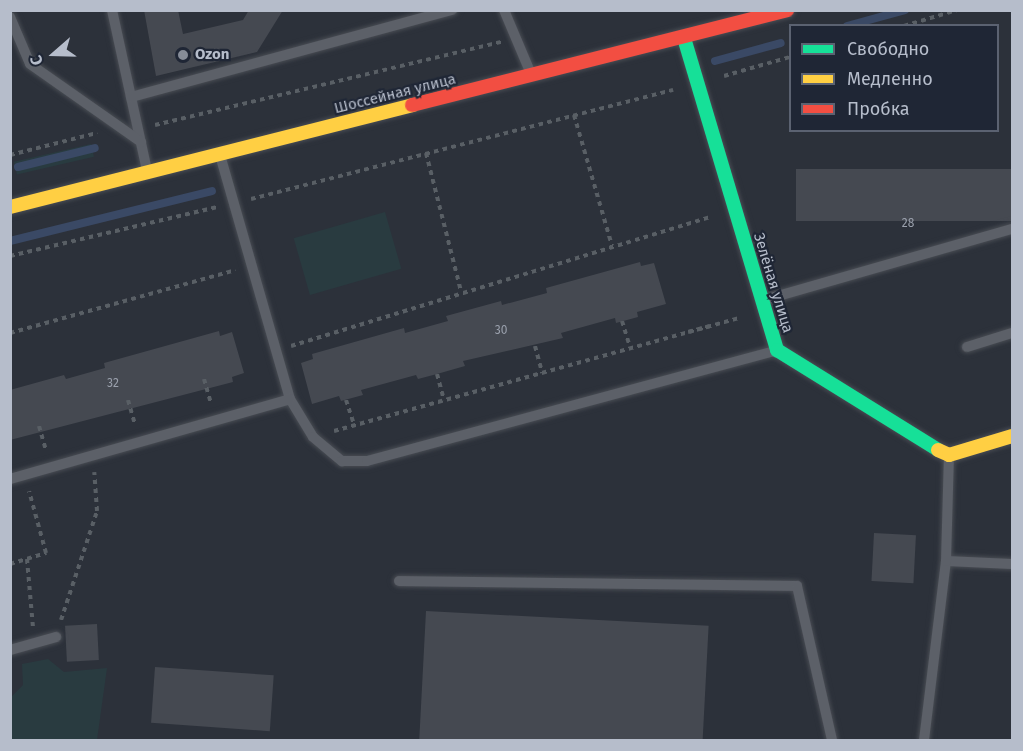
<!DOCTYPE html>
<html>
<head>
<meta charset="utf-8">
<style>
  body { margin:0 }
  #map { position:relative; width:1023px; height:751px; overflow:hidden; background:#2c313a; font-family:"Fira Sans",sans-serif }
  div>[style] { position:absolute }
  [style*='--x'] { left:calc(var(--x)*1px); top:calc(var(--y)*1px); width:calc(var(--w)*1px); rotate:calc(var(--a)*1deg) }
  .green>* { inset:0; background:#293b40; transform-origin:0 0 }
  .stream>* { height:8px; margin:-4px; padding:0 4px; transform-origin:4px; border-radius:4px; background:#3a4965 }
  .building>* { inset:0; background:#454951; transform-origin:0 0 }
  .path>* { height:4px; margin-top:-2px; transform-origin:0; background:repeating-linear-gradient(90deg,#595f65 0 4.5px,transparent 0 9px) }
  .roads { filter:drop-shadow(0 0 2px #484c53) drop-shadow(0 0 2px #484c53) }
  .lane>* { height:10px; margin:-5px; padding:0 5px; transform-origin:5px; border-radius:5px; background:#5c6068 }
  .fast>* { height:14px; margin:-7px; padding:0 7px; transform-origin:7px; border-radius:7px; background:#16e098 }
  .slow>* { height:14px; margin:-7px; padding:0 7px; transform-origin:7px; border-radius:7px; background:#ffcf43 }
  .jam>* { height:14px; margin:-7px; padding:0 7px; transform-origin:7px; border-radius:7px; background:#f24e42 }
  .dots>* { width:16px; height:16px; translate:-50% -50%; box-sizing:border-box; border:3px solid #1f2635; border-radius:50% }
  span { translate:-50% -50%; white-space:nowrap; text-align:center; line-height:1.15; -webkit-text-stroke:4.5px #1f2635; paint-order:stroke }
  .number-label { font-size:12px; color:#9aa0ac }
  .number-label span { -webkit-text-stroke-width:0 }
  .poi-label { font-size:15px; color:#b6bdcb; font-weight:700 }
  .left { translate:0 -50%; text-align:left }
  .street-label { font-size:15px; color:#b6bdcb }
  .frame { position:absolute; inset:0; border:12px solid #b6bdcb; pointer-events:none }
  .legend { position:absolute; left:789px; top:24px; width:210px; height:108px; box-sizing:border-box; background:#1f2635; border:2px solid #5b6271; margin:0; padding:8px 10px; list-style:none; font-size:18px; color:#b6bdcb }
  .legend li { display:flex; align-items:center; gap:12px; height:30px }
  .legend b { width:30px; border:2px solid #5b6271 }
  .north { position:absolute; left:24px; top:24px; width:60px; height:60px; -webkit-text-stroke:4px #1f2635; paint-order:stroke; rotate:250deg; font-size:16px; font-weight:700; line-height:24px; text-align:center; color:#b6bdcb }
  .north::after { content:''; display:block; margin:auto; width:21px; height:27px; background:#b6bdcb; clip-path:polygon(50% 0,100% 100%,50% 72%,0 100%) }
</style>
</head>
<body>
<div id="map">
  <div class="green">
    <div style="left:91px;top:144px;width:13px;height:79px;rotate:77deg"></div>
    <div style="left:385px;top:212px;width:59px;height:95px;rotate:74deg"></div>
    <div style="clip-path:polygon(48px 659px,64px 672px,107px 668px,97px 740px,11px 740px,11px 697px,23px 685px,22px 664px)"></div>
  </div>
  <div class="stream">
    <div style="--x:847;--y:26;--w:60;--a:-15.4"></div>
    <div style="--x:715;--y:61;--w:68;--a:-15.3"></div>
    <div style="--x:18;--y:167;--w:79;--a:-13.9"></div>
    <div style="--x:10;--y:241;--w:208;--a:-13.9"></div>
  </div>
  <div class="building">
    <div style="clip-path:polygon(144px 10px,178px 10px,183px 34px,243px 20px,249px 10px,283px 10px,257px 52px,156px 76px)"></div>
    <div style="left:1012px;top:169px;width:52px;height:216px;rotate:90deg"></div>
    <div style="clip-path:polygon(640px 262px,641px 266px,654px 263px,666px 304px,637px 312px,638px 317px,616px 323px,615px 318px,561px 333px,563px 338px,463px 361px,465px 366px,437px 374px,418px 379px,416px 375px,361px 390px,363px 395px,341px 401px,339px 396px,312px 404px,301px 363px,313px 359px,312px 354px,404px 328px,405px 333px,448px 321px,446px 316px,501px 301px,502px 305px,547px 293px,546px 288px)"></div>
    <div style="clip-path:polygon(219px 331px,220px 336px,232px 332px,244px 373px,232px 377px,233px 382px,10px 440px,10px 390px,64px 375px,66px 379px,105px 368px,104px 363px)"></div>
    <div style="left:874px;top:533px;width:42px;height:48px;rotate:3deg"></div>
    <div style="left:426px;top:611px;width:283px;height:130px;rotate:3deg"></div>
    <div style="left:97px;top:624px;width:36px;height:32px;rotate:87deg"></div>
    <div style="left:155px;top:667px;width:119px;height:56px;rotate:4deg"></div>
  </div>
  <div class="path">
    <div style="--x:904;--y:26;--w:55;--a:-16.8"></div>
    <div style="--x:724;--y:76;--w:69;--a:-16.1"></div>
    <div style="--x:574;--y:115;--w:136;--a:73.8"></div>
    <div style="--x:155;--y:125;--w:356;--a:-13.5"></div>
    <div style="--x:426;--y:153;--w:142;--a:75.8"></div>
    <div style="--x:10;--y:155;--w:90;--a:-14.2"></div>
    <div style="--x:251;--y:199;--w:436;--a:-14.5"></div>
    <div style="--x:10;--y:256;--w:213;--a:-13.3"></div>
    <div style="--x:622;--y:321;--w:28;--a:73"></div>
    <div style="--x:688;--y:332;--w:23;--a:-15"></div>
    <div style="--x:10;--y:333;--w:234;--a:-15.6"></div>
    <div style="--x:291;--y:346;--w:439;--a:-17.1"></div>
    <div style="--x:535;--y:346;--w:28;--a:75"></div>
    <div style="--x:437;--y:374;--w:27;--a:75"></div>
    <div style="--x:204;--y:379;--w:26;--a:74"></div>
    <div style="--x:128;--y:400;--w:26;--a:74"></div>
    <div style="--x:346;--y:400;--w:26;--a:72"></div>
    <div style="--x:39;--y:426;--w:26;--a:74"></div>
    <div style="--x:334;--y:431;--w:420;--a:-15.6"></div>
    <div style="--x:27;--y:559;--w:68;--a:85"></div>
    <div style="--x:10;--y:564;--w:38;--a:-17"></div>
    <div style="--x:46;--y:553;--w:64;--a:-105.3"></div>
    <div style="--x:61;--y:620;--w:115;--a:-71.7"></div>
    <div style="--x:97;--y:511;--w:39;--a:-94"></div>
  </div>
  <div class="roads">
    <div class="lane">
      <div style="--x:112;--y:10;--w:165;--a:77.7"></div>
      <div style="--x:504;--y:10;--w:69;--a:67.1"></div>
      <div style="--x:10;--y:17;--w:51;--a:66.9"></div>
      <div style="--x:30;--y:64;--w:136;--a:35.1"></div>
      <div style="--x:131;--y:97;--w:333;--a:-15.2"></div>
      <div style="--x:220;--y:155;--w:254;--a:74"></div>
      <div style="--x:290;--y:399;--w:44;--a:58.8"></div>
      <div style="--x:313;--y:437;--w:38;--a:40"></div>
      <div style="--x:342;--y:461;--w:25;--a:0"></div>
      <div style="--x:367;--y:461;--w:425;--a:-15.1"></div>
      <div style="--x:764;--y:300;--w:258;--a:-16"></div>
      <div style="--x:967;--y:347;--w:47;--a:-17.3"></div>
      <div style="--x:10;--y:479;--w:291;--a:-15.9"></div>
      <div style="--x:946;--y:561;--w:66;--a:2.6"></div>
      <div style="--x:399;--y:581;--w:398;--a:0.7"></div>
      <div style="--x:797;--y:586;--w:158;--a:77.2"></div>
      <div style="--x:10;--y:650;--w:48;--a:-15.8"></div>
      <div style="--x:924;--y:740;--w:180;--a:-83"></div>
      <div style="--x:946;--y:561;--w:106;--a:-88.4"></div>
    </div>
    <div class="fast">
      <div style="--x:684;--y:38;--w:326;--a:73.4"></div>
      <div style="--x:777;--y:350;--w:190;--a:31.8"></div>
    </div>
    <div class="slow">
      <div style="--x:10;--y:207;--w:415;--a:-14.2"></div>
      <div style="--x:938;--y:450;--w:12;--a:24"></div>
      <div style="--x:949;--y:455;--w:66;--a:-16.8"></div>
    </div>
    <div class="jam">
      <div style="--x:412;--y:105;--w:387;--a:-14.2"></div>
    </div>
  </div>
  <div class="dots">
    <div style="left:183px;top:55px;background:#868c98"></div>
  </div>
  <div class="number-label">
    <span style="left:908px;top:224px">28</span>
    <span style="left:501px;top:331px">30</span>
    <span style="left:113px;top:384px">32</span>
  </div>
  <div class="poi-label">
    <span class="left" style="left:195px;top:55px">Ozon</span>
  </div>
  <div class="street-label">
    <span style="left:395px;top:94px;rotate:-14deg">Шоссейная улица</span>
    <span style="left:773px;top:283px;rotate:73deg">Зелёная улица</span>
  </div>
  <div class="frame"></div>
  <ul class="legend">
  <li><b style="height:8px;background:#16e098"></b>Свободно</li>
  <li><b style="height:8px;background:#ffcf43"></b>Медленно</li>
  <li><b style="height:8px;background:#f24e42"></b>Пробка</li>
  </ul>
  <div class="north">С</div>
</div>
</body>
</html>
